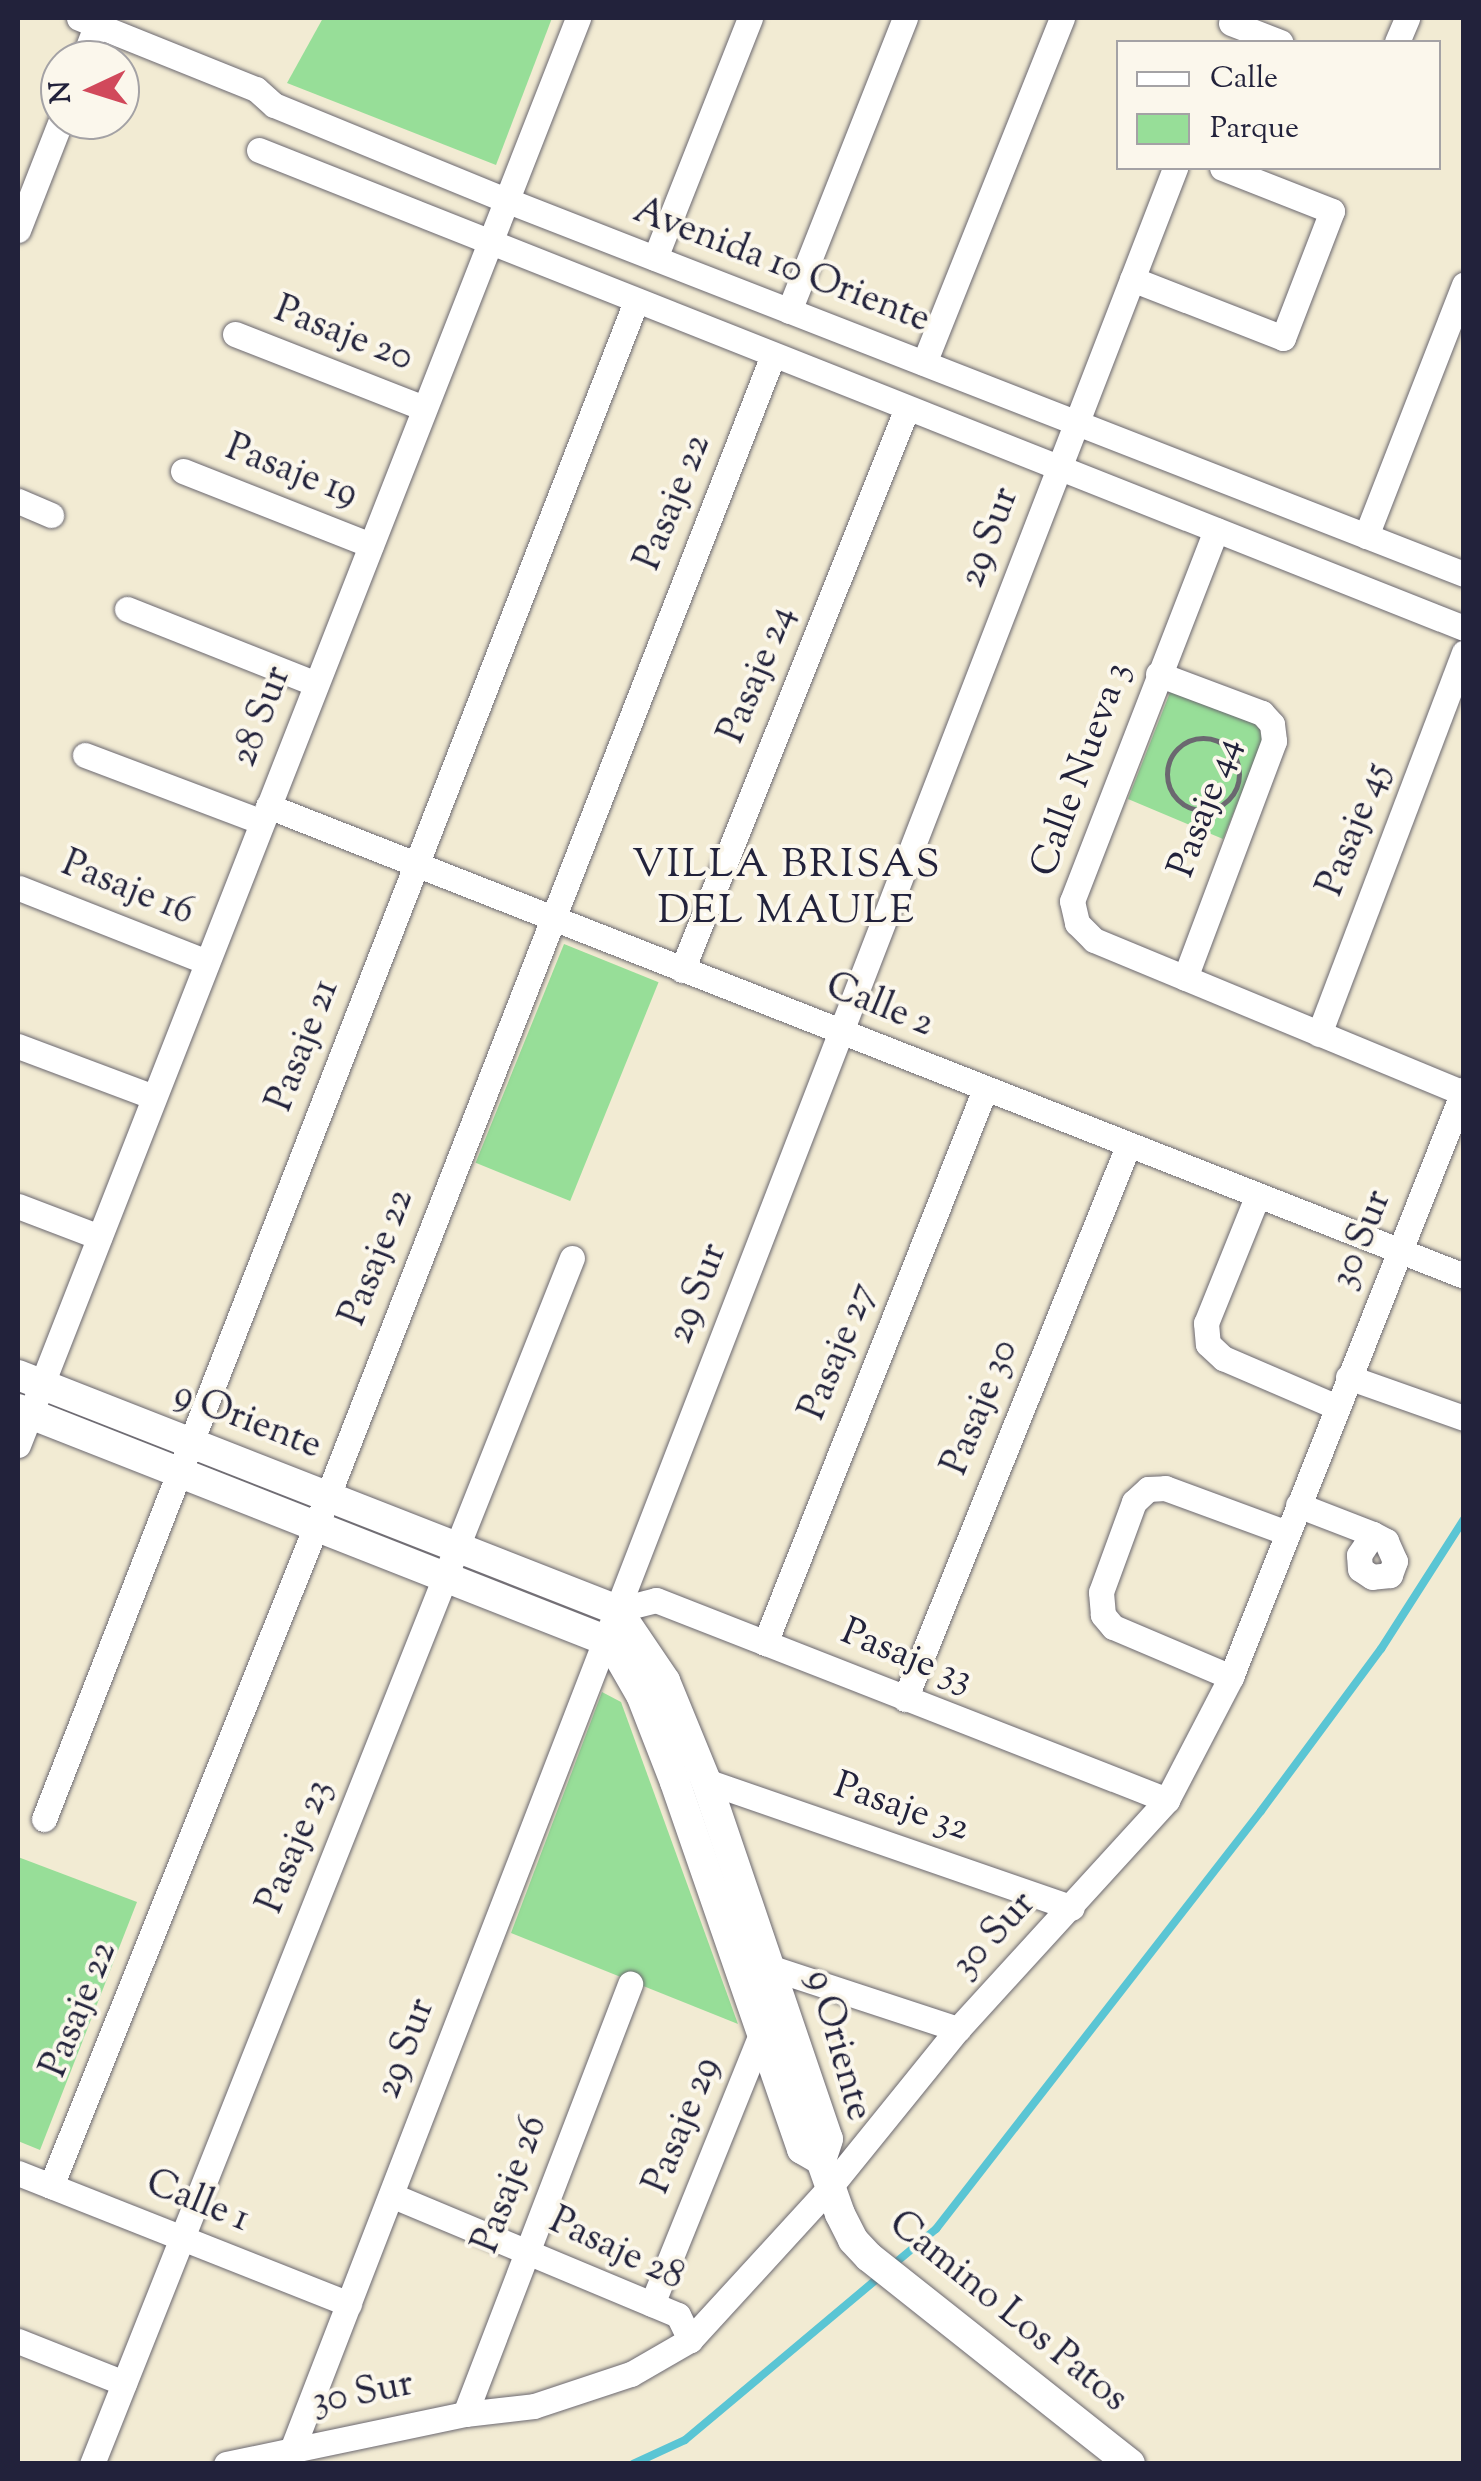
<!DOCTYPE html>
<html>
<head>
<meta charset="utf-8">
<style>
  body { margin:0 }
  #map { position:relative; width:1481px; height:2481px; overflow:hidden; background:#f2ebd3; font-family:"Sorts Mill Goudy",serif }
  div>[style] { position:absolute }
  [style*='--x'] { left:calc(var(--x)*1px); top:calc(var(--y)*1px); width:calc(var(--w)*1px); rotate:calc(var(--a)*1deg) }
  .green>* { inset:0; background:#97de98; transform-origin:0 0 }
  .stream>* { height:8px; margin:-4px; padding:0 4px; transform-origin:4px; border-radius:4px; background:#5ac5d4 }
  .path>* { height:5px; margin-top:-2.5px; transform-origin:0; background:repeating-linear-gradient(90deg,#6b6870 0 8px,transparent 0 16px) }
  .path>.ring { margin:-2.5px; padding:0; box-sizing:content-box; background:none; border:5px solid #6b6870; border-radius:50% }
  .roads { filter:drop-shadow(0 0 2px #6b6870) drop-shadow(0 0 2px #6b6870) }
  .minor>* { height:25px; margin:-12.5px; padding:0 12.5px; transform-origin:12.5px; border-radius:12.5px; background:#fff }
  .tertiary>* { height:30px; margin:-15px; padding:0 15px; transform-origin:15px; border-radius:15px; background:#fff }
  span { translate:-50% -50%; white-space:nowrap; text-align:center; line-height:1.15; -webkit-text-stroke:8px #fbf7ec; paint-order:stroke }
  .street-label { font-size:38px; color:#22223b }
  .neighbourhood-label { font-size:40px; color:#22223b; letter-spacing:2.5px }
  .frame { position:absolute; inset:0; border:20px solid #22223b; pointer-events:none }
  .legend { position:absolute; left:1116px; top:40px; width:325px; height:130px; box-sizing:border-box; background:#fbf7ec; border:2px solid #a4a2a5; margin:0; padding:12px 18px; list-style:none; font-size:30px; color:#22223b }
  .legend li { display:flex; align-items:center; gap:20px; height:50px }
  .legend b { width:50px; border:2px solid #a4a2a5 }
  .north { position:absolute; left:40px; top:40px; width:100px; height:100px; box-sizing:border-box; background:#fbf7ec; border:2px solid #a4a2a5; border-radius:50%; rotate:266deg; font-size:28px; font-weight:700; line-height:40px; text-align:center; color:#22223b }
  .north::after { content:''; display:block; margin:auto; width:35px; height:45px; background:#d1495b; clip-path:polygon(50% 0,100% 100%,50% 72%,0 100%) }
</style>
</head>
<body>
<div id="map">
  <div class="green">
    <div style="clip-path:polygon(323px 18px,552px 18px,496px 165px,287px 83px)"></div>
    <div style="clip-path:polygon(1171px 690px,1253px 721px,1260px 730px,1262px 742px,1223px 839px,1128px 799px)"></div>
    <div style="left:564px;top:944px;width:102px;height:236px;rotate:22deg"></div>
    <div style="clip-path:polygon(602px 1692px,621px 1702px,738px 2024px,511px 1933px)"></div>
    <div style="clip-path:polygon(18px 1857px,137px 1902px,40px 2150px,18px 2141px)"></div>
  </div>
  <div class="stream">
    <div style="--x:894;--y:2264;--w:55;--a:-39.8"></div>
    <div style="--x:936;--y:2229;--w:529;--a:-52.13"></div>
    <div style="--x:1261;--y:1811;--w:202;--a:-53.5"></div>
    <div style="--x:1381;--y:1649;--w:154;--a:-57.4"></div>
    <div style="--x:633;--y:2464;--w:57;--a:-24.8"></div>
    <div style="--x:685;--y:2440;--w:253;--a:-40"></div>
  </div>
  <div class="path">
    <div class="ring" style="left:1167px;top:738px;width:67px;height:67px"></div>
  </div>
  <div class="roads">
    <div class="minor">
      <div style="--x:79;--y:18;--w:191;--a:21.9"></div>
      <div style="--x:256;--y:89;--w:24;--a:42"></div>
      <div style="--x:274;--y:105;--w:251;--a:22.3"></div>
      <div style="--x:506;--y:200;--w:1028;--a:21.33"></div>
      <div style="--x:1231;--y:23;--w:53;--a:21.2"></div>
      <div style="--x:1397;--y:42;--w:26;--a:-67"></div>
      <div style="--x:83;--y:60;--w:45;--a:-69.1"></div>
      <div style="--x:259;--y:150;--w:1296;--a:21.64"></div>
      <div style="--x:18;--y:230;--w:118;--a:-68.6"></div>
      <div style="--x:655;--y:258;--w:258;--a:-68.4"></div>
      <div style="--x:1132;--y:279;--w:162;--a:21.3"></div>
      <div style="--x:1283;--y:338;--w:136;--a:-68.9"></div>
      <div style="--x:1332;--y:211;--w:118;--a:-158.6"></div>
      <div style="--x:789;--y:311;--w:315;--a:-68.4"></div>
      <div style="--x:235;--y:334;--w:203;--a:21.4"></div>
      <div style="--x:924;--y:363;--w:372;--a:-68.2"></div>
      <div style="--x:183;--y:471;--w:202;--a:21.5"></div>
      <div style="--x:18;--y:501;--w:36;--a:23"></div>
      <div style="--x:1216;--y:530;--w:398;--a:111.2"></div>
      <div style="--x:1072;--y:901;--w:23;--a:77"></div>
      <div style="--x:1077;--y:923;--w:24;--a:45"></div>
      <div style="--x:1094;--y:940;--w:400;--a:22.5"></div>
      <div style="--x:1366;--y:536;--w:270;--a:-68.7"></div>
      <div style="--x:127;--y:609;--w:203;--a:21.6"></div>
      <div style="--x:1158;--y:674;--w:111;--a:20.6"></div>
      <div style="--x:1262;--y:713;--w:15;--a:48"></div>
      <div style="--x:1272;--y:724;--w:17;--a:83"></div>
      <div style="--x:1274;--y:741;--w:253;--a:110.6"></div>
      <div style="--x:85;--y:755;--w:189;--a:20.7"></div>
      <div style="--x:268;--y:806;--w:1285;--a:21.45"></div>
      <div style="--x:19;--y:888;--w:202;--a:21.5"></div>
      <div style="--x:682;--y:970;--w:605;--a:-68.18"></div>
      <div style="--x:1319;--y:1034;--w:408;--a:-69.2"></div>
      <div style="--x:18;--y:1046;--w:145;--a:20.6"></div>
      <div style="--x:1257;--y:1197;--w:136;--a:112"></div>
      <div style="--x:1206;--y:1323;--w:21;--a:85"></div>
      <div style="--x:1208;--y:1344;--w:21;--a:43"></div>
      <div style="--x:1223;--y:1358;--w:124;--a:23.3"></div>
      <div style="--x:18;--y:1206;--w:87;--a:20.9"></div>
      <div style="--x:1348;--y:1377;--w:123;--a:19.5"></div>
      <div style="--x:18;--y:1445;--w:1533;--a:-68.57"></div>
      <div style="--x:1298;--y:1505;--w:80;--a:21.1"></div>
      <div style="--x:1373;--y:1534;--w:15;--a:28"></div>
      <div style="--x:1386;--y:1541;--w:22;--a:66"></div>
      <div style="--x:1395;--y:1561;--w:15;--a:110"></div>
      <div style="--x:1390;--y:1575;--w:18;--a:174"></div>
      <div style="--x:1372;--y:1577;--w:14;--a:-146"></div>
      <div style="--x:1360;--y:1569;--w:14;--a:-94"></div>
      <div style="--x:1359;--y:1555;--w:25;--a:-56"></div>
      <div style="--x:617;--y:1610;--w:40;--a:-14.4"></div>
      <div style="--x:656;--y:1600;--w:549;--a:21.37"></div>
      <div style="--x:765;--y:1643;--w:596;--a:-68.34"></div>
      <div style="--x:1231;--y:1677;--w:128;--a:-157"></div>
      <div style="--x:1113;--y:1627;--w:16;--a:-130"></div>
      <div style="--x:1103;--y:1615;--w:23;--a:-95"></div>
      <div style="--x:1101;--y:1592;--w:96;--a:-69.9"></div>
      <div style="--x:1134;--y:1502;--w:19;--a:-43"></div>
      <div style="--x:1148;--y:1489;--w:17;--a:-3"></div>
      <div style="--x:1165;--y:1488;--w:130;--a:20.2"></div>
      <div style="--x:905;--y:1699;--w:596;--a:-68.04"></div>
      <div style="--x:706;--y:1781;--w:387;--a:19.1"></div>
      <div style="--x:44;--y:1819;--w:1629;--a:-68.69"></div>
      <div style="--x:772;--y:1968;--w:196;--a:18.2"></div>
      <div style="--x:18;--y:2173;--w:356;--a:21.6"></div>
      <div style="--x:51;--y:2186;--w:711;--a:-68.12"></div>
      <div style="--x:316;--y:1526;--w:1257;--a:-68.68"></div>
      <div style="--x:391;--y:2195;--w:311;--a:22.7"></div>
      <div style="--x:678;--y:2315;--w:28;--a:64"></div>
      <div style="--x:652;--y:2304;--w:293;--a:-68"></div>
      <div style="--x:18;--y:2341;--w:114;--a:21.6"></div>
      <div style="--x:465;--y:2414;--w:461;--a:-69"></div>
      <div style="--x:293;--y:2447;--w:2444;--a:-68.84"></div>
      <div style="--x:92;--y:2464;--w:1298;--a:-68.3"></div>
      <div style="--x:226;--y:2464;--w:244;--a:-11.8"></div>
      <div style="--x:465;--y:2414;--w:69;--a:-6.6"></div>
      <div style="--x:534;--y:2406;--w:102;--a:-18.3"></div>
      <div style="--x:631;--y:2374;--w:68;--a:-30"></div>
      <div style="--x:690;--y:2340;--w:207;--a:-47.5"></div>
      <div style="--x:830;--y:2187;--w:203;--a:-51"></div>
      <div style="--x:958;--y:2029;--w:310;--a:-47.6"></div>
      <div style="--x:1167;--y:1800;--w:139;--a:-62.5"></div>
      <div style="--x:1231;--y:1677;--w:632;--a:-68.38"></div>
    </div>
    <div class="tertiary">
      <div style="--x:18;--y:1375;--w:643;--a:21.42"></div>
      <div style="--x:617;--y:1610;--w:86;--a:55.9"></div>
      <div style="--x:665;--y:1681;--w:108;--a:67.7"></div>
      <div style="--x:706;--y:1781;--w:378;--a:71.2"></div>
      <div style="--x:828;--y:2139;--w:22;--a:108"></div>
      <div style="--x:821;--y:2160;--w:22;--a:-150"></div>
      <div style="--x:802;--y:2149;--w:388;--a:-109.1"></div>
      <div style="--x:675;--y:1782;--w:93;--a:-111.3"></div>
      <div style="--x:641;--y:1695;--w:54;--a:-119.9"></div>
      <div style="--x:614;--y:1648;--w:12;--a:-138"></div>
      <div style="--x:605;--y:1640;--w:631;--a:-158.52"></div>
      <div style="--x:821;--y:2160;--w:57;--a:70.6"></div>
      <div style="--x:840;--y:2214;--w:29;--a:63"></div>
      <div style="--x:853;--y:2240;--w:23;--a:47"></div>
      <div style="--x:869;--y:2257;--w:333;--a:38.4"></div>
    </div>
  </div>
  <div class="street-label">
    <span style="left:781px;top:267px;rotate:21deg">Avenida 10 Oriente</span>
    <span style="left:343px;top:336px;rotate:21deg">Pasaje 20</span>
    <span style="left:291px;top:473px;rotate:21deg">Pasaje 19</span>
    <span style="left:675px;top:503px;rotate:-68deg">Pasaje 22</span>
    <span style="left:991px;top:538px;rotate:-69deg">29 Sur</span>
    <span style="left:759px;top:675px;rotate:-68deg">Pasaje 24</span>
    <span style="left:263px;top:717px;rotate:-69deg">28 Sur</span>
    <span style="left:1083px;top:770px;rotate:-70deg">Calle Nueva 3</span>
    <span style="left:1207px;top:808px;rotate:-70deg">Pasaje 44</span>
    <span style="left:1356px;top:830px;rotate:-69deg">Pasaje 45</span>
    <span style="left:127px;top:890px;rotate:22deg">Pasaje 16</span>
    <span style="left:879px;top:1007px;rotate:22deg">Calle 2</span>
    <span style="left:305px;top:1046px;rotate:-69deg">Pasaje 21</span>
    <span style="left:1363px;top:1240px;rotate:-68deg">30 Sur</span>
    <span style="left:379px;top:1258px;rotate:-69deg">Pasaje 22</span>
    <span style="left:699px;top:1294px;rotate:-69deg">29 Sur</span>
    <span style="left:840px;top:1352px;rotate:-68deg">Pasaje 27</span>
    <span style="left:982px;top:1408px;rotate:-68deg">Pasaje 30</span>
    <span style="left:247px;top:1422px;rotate:21deg">9 Oriente</span>
    <span style="left:906px;top:1658px;rotate:22deg">Pasaje 33</span>
    <span style="left:901px;top:1809px;rotate:19deg">Pasaje 32</span>
    <span style="left:297px;top:1847px;rotate:-68deg">Pasaje 23</span>
    <span style="left:995px;top:1936px;rotate:-47deg">30 Sur</span>
    <span style="left:81px;top:2010px;rotate:-68deg">Pasaje 22</span>
    <span style="left:837px;top:2046px;rotate:74deg">9 Oriente</span>
    <span style="left:407px;top:2049px;rotate:-69deg">29 Sur</span>
    <span style="left:684px;top:2126px;rotate:-68deg">Pasaje 29</span>
    <span style="left:512px;top:2185px;rotate:-69deg">Pasaje 26</span>
    <span style="left:197px;top:2203px;rotate:22deg">Calle 1</span>
    <span style="left:616px;top:2251px;rotate:25deg">Pasaje 28</span>
    <span style="left:1007px;top:2313px;rotate:39deg">Camino Los Patos</span>
    <span style="left:363px;top:2395px;rotate:-11deg">30 Sur</span>
  </div>
  <div class="neighbourhood-label">
    <span style="left:787px;top:890px">VILLA BRISAS<br>DEL MAULE</span>
  </div>
  <div class="frame"></div>
  <ul class="legend">
  <li><b style="height:12px;background:#fff"></b>Calle</li>
  <li><b style="height:28px;background:#97de98"></b>Parque</li>
  </ul>
  <div class="north">N</div>
</div>
</body>
</html>
